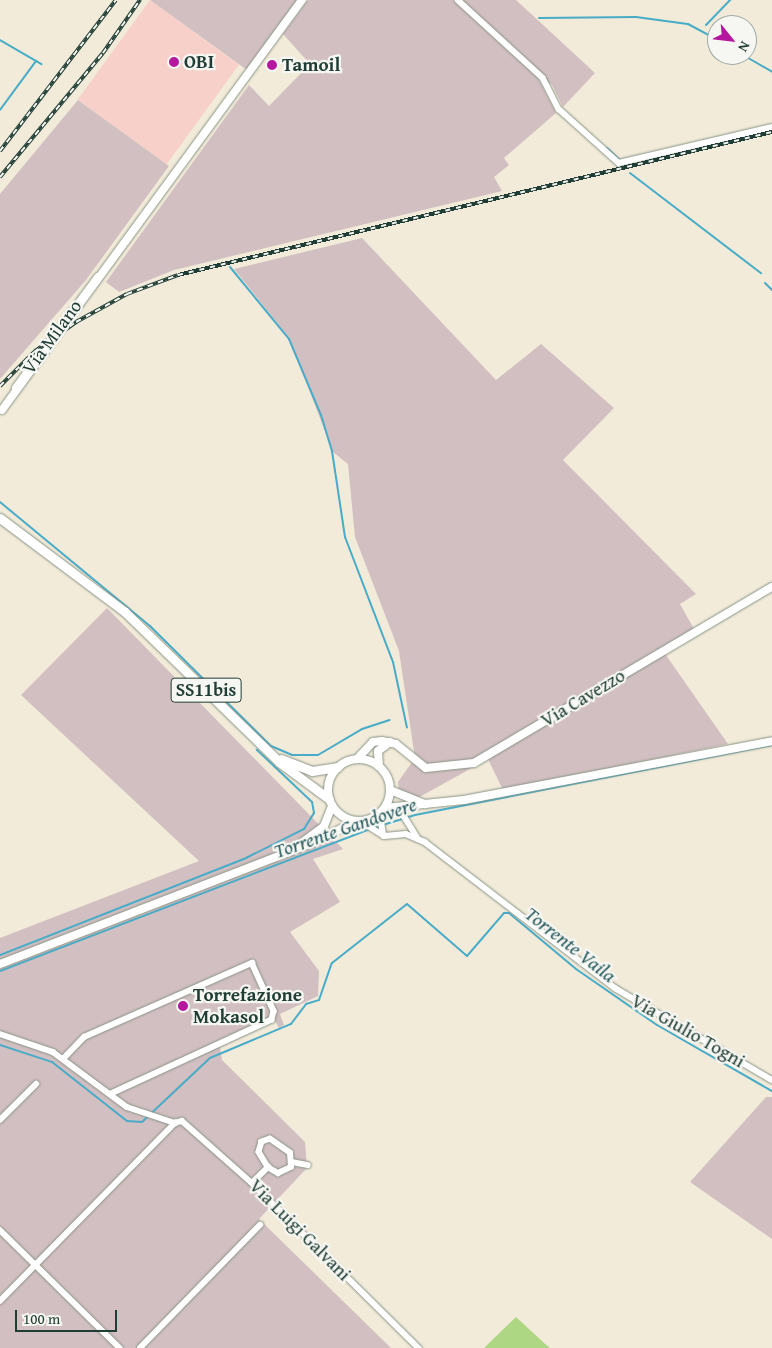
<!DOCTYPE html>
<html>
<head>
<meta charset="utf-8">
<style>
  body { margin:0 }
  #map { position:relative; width:772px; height:1348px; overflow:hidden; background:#f2ebd9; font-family:"Gentium Book Plus",serif }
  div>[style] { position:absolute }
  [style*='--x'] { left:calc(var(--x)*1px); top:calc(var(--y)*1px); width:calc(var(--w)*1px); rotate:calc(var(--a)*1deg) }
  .built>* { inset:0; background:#f7d1c9; transform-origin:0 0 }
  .industrial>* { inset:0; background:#d2bfc1 }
  .green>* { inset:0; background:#add782 }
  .stream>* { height:2px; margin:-1px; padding:0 1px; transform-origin:1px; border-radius:1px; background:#48acc8 }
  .roads { filter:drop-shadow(0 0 1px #889486) drop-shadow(0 0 1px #889486) }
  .street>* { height:5.5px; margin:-2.75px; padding:0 2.75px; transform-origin:2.75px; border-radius:2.75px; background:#fff }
  .secondary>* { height:8px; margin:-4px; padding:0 4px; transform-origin:4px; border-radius:4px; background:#fff }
  .secondary>.ring { margin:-4px; padding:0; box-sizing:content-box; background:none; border:8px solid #fff; border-radius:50% }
  .primary>* { height:9px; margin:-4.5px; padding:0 4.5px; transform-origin:4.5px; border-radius:4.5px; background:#fff }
  .rail>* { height:4px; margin-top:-2px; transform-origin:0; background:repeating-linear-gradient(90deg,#f6f6f2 0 5.5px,#1f3d34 0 11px); box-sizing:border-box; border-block:1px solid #1f3d34 }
  .dots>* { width:14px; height:14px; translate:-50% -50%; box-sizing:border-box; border:2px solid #f6f6f2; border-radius:50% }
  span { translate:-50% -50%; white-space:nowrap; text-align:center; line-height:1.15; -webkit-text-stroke:4.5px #f6f6f2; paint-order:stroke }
  .shield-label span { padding:1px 4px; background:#f6f6f2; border:1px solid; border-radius:4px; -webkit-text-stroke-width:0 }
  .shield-label { font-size:18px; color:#1f3d34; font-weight:700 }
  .poi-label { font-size:19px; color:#1f3d34; font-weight:700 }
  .left { translate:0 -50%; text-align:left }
  .street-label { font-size:19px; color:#1f3d34 }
  .water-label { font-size:20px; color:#2b5e60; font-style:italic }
  .north { position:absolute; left:707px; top:15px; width:50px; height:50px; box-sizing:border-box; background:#f6f6f2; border:1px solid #a0aca6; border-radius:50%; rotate:119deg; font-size:14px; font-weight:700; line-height:20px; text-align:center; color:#1f3d34 }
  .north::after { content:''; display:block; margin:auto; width:18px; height:22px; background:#b5179e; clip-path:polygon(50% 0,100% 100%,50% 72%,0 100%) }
  .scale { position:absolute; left:15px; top:1310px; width:102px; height:22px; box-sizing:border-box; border:2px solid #1f3d34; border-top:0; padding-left:6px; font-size:15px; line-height:18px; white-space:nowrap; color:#1f3d34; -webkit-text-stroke:4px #f6f6f2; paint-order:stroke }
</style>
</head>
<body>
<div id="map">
  <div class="built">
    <div style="left:150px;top:0;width:110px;height:123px;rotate:36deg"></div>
  </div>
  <div class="industrial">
    <div style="clip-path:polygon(150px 0,298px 0,247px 70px)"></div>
    <div style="clip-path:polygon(308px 0,453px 0,538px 78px,556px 113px,504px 158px,509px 165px,494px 177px,502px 191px,174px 270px,119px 292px,106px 282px,249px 85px,269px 106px,310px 64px,283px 34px)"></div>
    <div style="clip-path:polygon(460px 0,516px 0,595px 73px,563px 107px,552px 85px)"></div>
    <div style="clip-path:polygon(78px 100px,169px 166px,86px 280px,0 379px,0 194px)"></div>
    <div style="clip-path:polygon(362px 238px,496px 380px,541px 344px,614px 408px,563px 460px,696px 594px,680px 604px,694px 629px,661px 648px,728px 744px,503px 790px,488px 759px,414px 800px,399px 792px,398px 782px,415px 758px,399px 651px,355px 537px,348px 464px,333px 452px,289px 338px,234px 269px)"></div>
    <div style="clip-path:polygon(107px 608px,343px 849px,313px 859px,340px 902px,290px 932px,319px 971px,318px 996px,280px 1014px,284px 1025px,279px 1028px,275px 1021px,220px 1047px,222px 1060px,305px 1142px,307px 1168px,259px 1219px,391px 1348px,0 1348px,0 938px,199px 861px,21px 695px)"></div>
    <div style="clip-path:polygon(766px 1097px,772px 1097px,772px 1239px,690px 1182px)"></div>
  </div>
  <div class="green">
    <div style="clip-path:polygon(516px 1317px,544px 1343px,550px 1348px,484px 1348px)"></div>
  </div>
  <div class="stream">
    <div style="--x:539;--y:18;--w:97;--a:-0.6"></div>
    <div style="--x:636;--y:17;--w:52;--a:7.7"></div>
    <div style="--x:688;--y:24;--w:32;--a:28"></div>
    <div style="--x:706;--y:25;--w:35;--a:-46"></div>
    <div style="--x:0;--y:40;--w:48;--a:30.3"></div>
    <div style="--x:743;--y:55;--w:34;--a:30"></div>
    <div style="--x:0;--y:110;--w:61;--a:-53.7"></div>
    <div style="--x:607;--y:148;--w:16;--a:43"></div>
    <div style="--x:630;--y:173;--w:165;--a:37.4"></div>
    <div style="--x:230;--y:267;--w:93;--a:50.7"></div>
    <div style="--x:289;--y:339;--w:82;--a:67.2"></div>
    <div style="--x:321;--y:415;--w:38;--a:73"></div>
    <div style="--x:332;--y:451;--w:87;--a:81.4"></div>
    <div style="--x:345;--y:537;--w:134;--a:69"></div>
    <div style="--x:393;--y:662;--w:67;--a:78"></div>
    <div style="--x:765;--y:283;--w:10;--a:45"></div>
    <div style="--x:0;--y:502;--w:195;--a:39.6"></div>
    <div style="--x:150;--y:626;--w:170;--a:44.8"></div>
    <div style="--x:271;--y:746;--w:23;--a:23"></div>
    <div style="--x:292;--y:755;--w:26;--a:0"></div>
    <div style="--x:318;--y:755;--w:51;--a:-30.6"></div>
    <div style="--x:362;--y:729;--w:29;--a:-18"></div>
    <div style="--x:580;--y:705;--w:58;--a:-31"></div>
    <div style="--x:373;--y:828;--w:44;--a:-17.2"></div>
    <div style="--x:415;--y:815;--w:364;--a:-11.1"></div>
    <div style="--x:0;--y:955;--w:264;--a:-21.5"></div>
    <div style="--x:246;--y:858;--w:65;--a:-26.6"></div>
    <div style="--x:304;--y:829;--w:19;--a:-58"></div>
    <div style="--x:314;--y:813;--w:11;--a:-100"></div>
    <div style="--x:312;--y:802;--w:76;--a:-136.6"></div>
    <div style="--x:0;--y:971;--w:395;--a:-21"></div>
    <div style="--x:0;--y:1045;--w:55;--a:18.1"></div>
    <div style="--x:52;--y:1062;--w:95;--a:38.2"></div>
    <div style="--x:127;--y:1121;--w:15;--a:4"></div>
    <div style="--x:142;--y:1122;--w:93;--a:-43.3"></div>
    <div style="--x:210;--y:1058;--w:88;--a:-22.8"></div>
    <div style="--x:291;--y:1024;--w:25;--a:-53"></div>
    <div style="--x:306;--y:1004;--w:14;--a:-17"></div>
    <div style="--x:319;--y:1000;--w:39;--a:-71"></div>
    <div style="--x:332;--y:963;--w:95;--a:-38.2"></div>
    <div style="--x:407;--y:904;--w:79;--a:40.9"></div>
    <div style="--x:467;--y:956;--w:57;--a:-49.3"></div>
    <div style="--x:504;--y:913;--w:5;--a:0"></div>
    <div style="--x:509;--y:913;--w:87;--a:39.9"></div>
    <div style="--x:576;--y:969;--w:98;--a:34.7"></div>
    <div style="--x:657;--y:1025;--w:133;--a:29.9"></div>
  </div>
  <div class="roads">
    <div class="street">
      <div style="--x:458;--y:0;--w:115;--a:42.5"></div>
      <div style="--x:543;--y:78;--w:35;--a:63"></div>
      <div style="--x:559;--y:109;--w:81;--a:42"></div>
      <div style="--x:619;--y:163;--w:157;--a:-13.2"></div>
      <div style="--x:380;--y:814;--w:22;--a:80"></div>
      <div style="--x:404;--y:816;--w:25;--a:58"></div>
      <div style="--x:362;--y:822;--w:26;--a:32"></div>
      <div style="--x:384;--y:836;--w:22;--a:-5"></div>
      <div style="--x:406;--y:834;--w:21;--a:23"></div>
      <div style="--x:425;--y:842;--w:240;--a:37.5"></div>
      <div style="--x:615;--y:988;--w:182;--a:30.4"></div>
      <div style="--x:0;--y:1034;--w:56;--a:18.8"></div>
      <div style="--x:53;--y:1052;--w:92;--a:36.6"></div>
      <div style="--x:127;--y:1107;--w:51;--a:18.4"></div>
      <div style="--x:64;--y:1058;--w:29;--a:-46"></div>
      <div style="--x:84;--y:1037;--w:184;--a:-23.8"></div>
      <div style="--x:252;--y:963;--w:53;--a:65.4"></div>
      <div style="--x:274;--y:1011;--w:9;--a:103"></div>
      <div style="--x:272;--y:1020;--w:177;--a:155.3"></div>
      <div style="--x:0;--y:1120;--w:51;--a:-45"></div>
      <div style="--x:292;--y:1162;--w:16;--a:11"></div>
      <div style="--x:252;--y:1183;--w:23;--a:-45"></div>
      <div style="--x:268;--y:1167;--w:12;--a:31"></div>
      <div style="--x:278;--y:1173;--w:14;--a:-25"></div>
      <div style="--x:291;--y:1167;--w:14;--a:-94"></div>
      <div style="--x:290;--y:1153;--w:24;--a:-145"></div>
      <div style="--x:270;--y:1139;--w:9;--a:159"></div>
      <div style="--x:262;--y:1142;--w:10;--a:107"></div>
      <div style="--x:259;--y:1152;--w:17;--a:59"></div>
      <div style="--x:0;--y:1230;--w:168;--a:44.5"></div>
      <div style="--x:0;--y:1301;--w:250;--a:-45.5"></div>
      <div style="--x:175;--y:1123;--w:7;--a:-16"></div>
      <div style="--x:182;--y:1121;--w:94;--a:41.5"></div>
      <div style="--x:252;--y:1183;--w:235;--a:44.7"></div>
      <div style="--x:140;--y:1348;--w:172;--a:-45.7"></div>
    </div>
    <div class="secondary">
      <div style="--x:16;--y:388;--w:138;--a:-53.5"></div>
      <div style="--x:2;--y:410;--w:508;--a:-53.81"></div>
      <div class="ring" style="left:328px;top:759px;width:54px;height:54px"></div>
      <div style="--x:357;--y:759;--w:23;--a:-47"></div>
      <div style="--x:373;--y:742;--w:9;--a:-6"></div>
      <div style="--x:382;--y:741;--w:14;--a:12"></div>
      <div style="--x:396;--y:744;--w:38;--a:39"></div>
      <div style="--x:426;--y:768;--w:48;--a:-5.9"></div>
      <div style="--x:474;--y:763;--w:346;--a:-30.6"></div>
      <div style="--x:379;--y:766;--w:15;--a:-94"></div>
      <div style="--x:378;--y:751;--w:15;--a:-37"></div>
      <div style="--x:390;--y:790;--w:38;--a:22"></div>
      <div style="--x:385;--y:808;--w:79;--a:-5.8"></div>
      <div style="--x:464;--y:800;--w:314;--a:-10.8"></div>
      <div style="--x:299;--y:845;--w:31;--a:-37"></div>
      <div style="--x:324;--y:826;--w:22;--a:-68"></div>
      <div style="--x:0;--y:964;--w:335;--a:-21.2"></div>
      <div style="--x:312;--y:843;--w:48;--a:-26"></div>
    </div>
    <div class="primary">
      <div style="--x:0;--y:518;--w:156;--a:36.9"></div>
      <div style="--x:125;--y:612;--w:215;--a:44.2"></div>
      <div style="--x:279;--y:762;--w:62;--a:36.5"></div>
      <div style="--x:281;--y:759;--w:33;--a:21"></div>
      <div style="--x:312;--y:771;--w:26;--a:-9"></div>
    </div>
  </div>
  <div class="rail">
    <div style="--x:0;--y:151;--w:190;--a:-52.5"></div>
    <div style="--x:0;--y:177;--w:161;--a:-50.3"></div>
    <div style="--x:103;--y:53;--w:65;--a:-55.1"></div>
    <div style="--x:0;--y:386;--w:48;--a:-45"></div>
    <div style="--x:34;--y:352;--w:52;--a:-35.5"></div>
    <div style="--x:76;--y:322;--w:58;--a:-28.8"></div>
    <div style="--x:127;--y:294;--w:54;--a:-20.4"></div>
    <div style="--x:178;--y:275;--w:611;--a:-13.54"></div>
  </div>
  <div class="dots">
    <div style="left:174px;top:62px;background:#b5179e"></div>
    <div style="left:272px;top:65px;background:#b5179e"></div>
    <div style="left:183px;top:1006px;background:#b5179e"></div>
  </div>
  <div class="shield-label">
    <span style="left:206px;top:690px">SS11bis</span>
  </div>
  <div class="poi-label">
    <span class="left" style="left:184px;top:62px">OBI</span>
    <span class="left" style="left:282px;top:65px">Tamoil</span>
    <span class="left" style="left:193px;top:1006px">Torrefazione<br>Mokasol</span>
  </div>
  <div class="street-label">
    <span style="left:52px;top:337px;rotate:-54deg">Via Milano</span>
    <span style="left:583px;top:698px;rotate:-31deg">Via Cavezzo</span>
    <span style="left:688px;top:1031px;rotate:30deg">Via Giulio Togni</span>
    <span style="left:300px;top:1230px;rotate:45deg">Via Luigi Galvani</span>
  </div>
  <div class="water-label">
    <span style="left:345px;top:827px;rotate:-19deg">Torrente Gandovere</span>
    <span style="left:571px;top:944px;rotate:38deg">Torrente Vaila</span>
  </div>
  <div class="north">N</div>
  <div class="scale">100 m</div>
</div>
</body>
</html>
